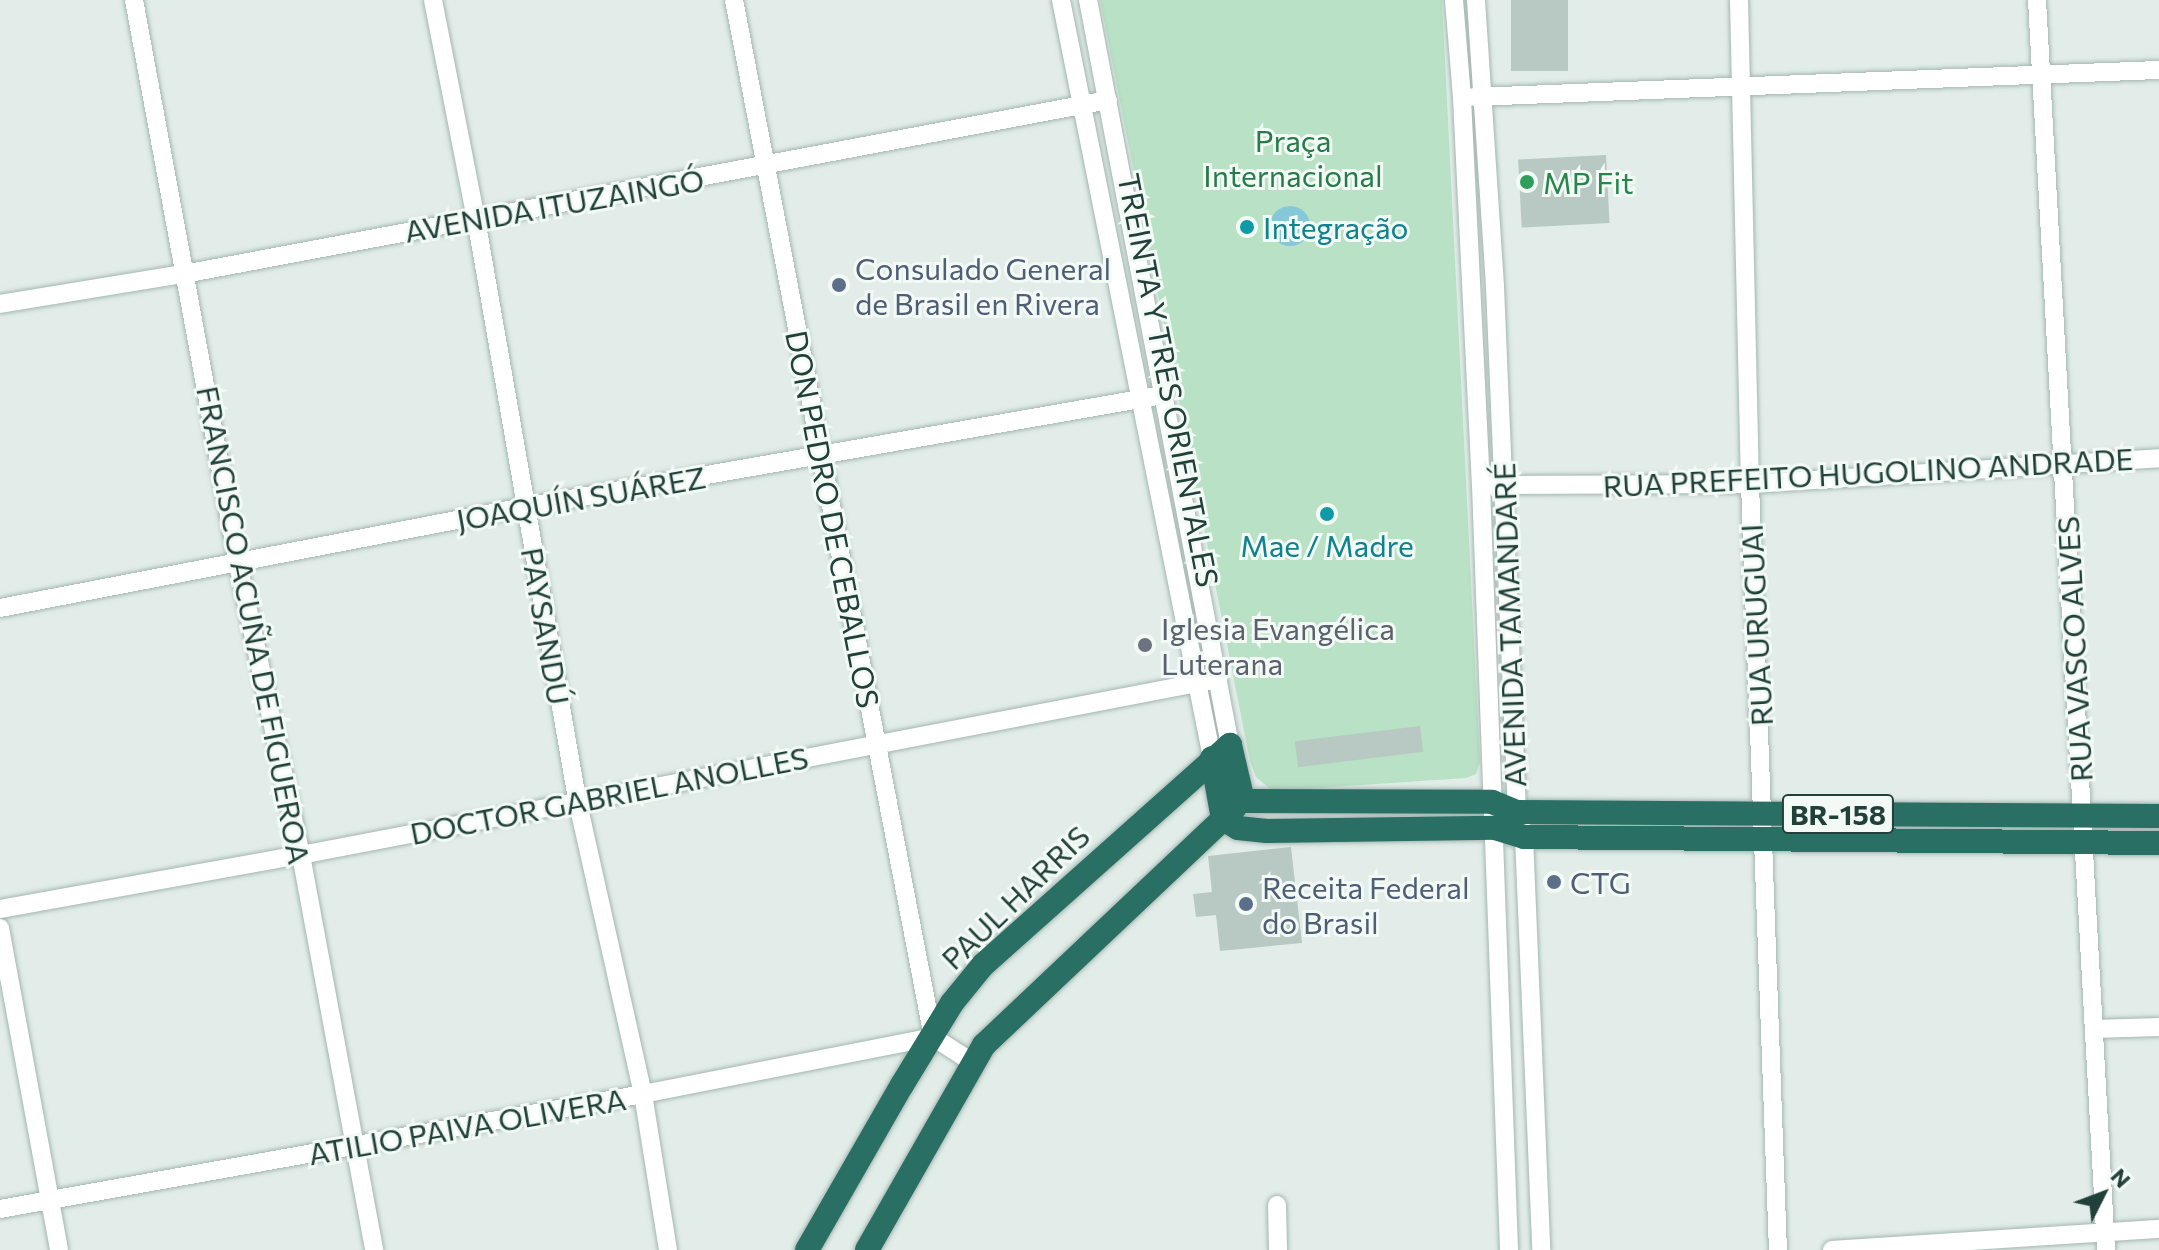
<!DOCTYPE html>
<html>
<head>
<meta charset="utf-8">
<style>
  body { margin:0 }
  #map { position:relative; width:2159px; height:1250px; overflow:hidden; background:#e2ede9; font-family:Commissioner,sans-serif }
  div>[style] { position:absolute }
  [style*='--x'] { left:calc(var(--x)*1px); top:calc(var(--y)*1px); width:calc(var(--w)*1px); rotate:calc(var(--a)*1deg) }
  .green>* { inset:0; background:#b9e1c5 }
  .water>* { inset:0; background:#85c8d7 }
  .round { border-radius:50% }
  .building>* { inset:0; background:#b7c9c2; transform-origin:0 0 }
  .roads { filter:drop-shadow(0 0 2px #a4b6b1) drop-shadow(0 0 2px #a4b6b1) }
  .minor>* { height:18px; margin:-9px; padding:0 9px; transform-origin:9px; border-radius:9px; background:#fff }
  .highway>* { height:24px; margin:-12px; padding:0 12px; transform-origin:12px; border-radius:12px; background:#296f63 }
  .dots>* { width:22px; height:22px; translate:-50% -50%; box-sizing:border-box; border:4px solid #f3faf6; border-radius:50% }
  span { translate:-50% -50%; white-space:nowrap; text-align:center; line-height:1.15; -webkit-text-stroke:6px #f3faf6; paint-order:stroke }
  .shield-label span { padding:2px 6px; background:#f3faf6; border:2px solid; border-radius:6px; -webkit-text-stroke-width:0 }
  .shield-label { font-size:28px; color:#204039; font-weight:700 }
  .park-label { font-size:30px; color:#267b4a }
  .leisure-label { font-size:30px; color:#27864d }
  .left { translate:0 -50%; text-align:left }
  .street-label { font-size:30px; color:#204039 }
  .culture-label { font-size:30px; color:#0d838f }
  .service-label { font-size:30px; color:#4e5e75 }
  .worship-label { font-size:30px; color:#5b616d }
  .north { position:absolute; left:2063px; top:1154px; width:80px; height:80px; -webkit-text-stroke:6px #f3faf6; paint-order:stroke; rotate:48deg; font-size:22px; font-weight:700; line-height:32px; text-align:center; color:#204039 }
  .north::after { content:''; display:block; margin:auto; width:28px; height:36px; background:#204039; clip-path:polygon(50% 0,100% 100%,50% 72%,0 100%) }
</style>
</head>
<body>
<div id="map">
  <div class="green">
    <div style="clip-path:polygon(1100px 0,1442px 0,1480px 762px,1476px 774px,1466px 778px,1273px 791px,1256px 777px,1250px 761px)"></div>
  </div>
  <div class="water">
    <div class="round" style="left:1270px;top:206px;width:40px;height:40px"></div>
  </div>
  <div class="building">
    <div style="left:1511px;top:0;width:57px;height:71px"></div>
    <div style="left:1606px;top:155px;width:68px;height:88px;rotate:87deg"></div>
    <div style="left:1420px;top:726px;width:26px;height:126px;rotate:83deg"></div>
    <div style="clip-path:polygon(1291px 847px,1302px 943px,1220px 951px,1216px 915px,1196px 917px,1193px 894px,1212px 892px,1208px 856px)"></div>
  </div>
  <div class="roads">
    <div class="minor">
      <div style="--x:134;--y:0;--w:574;--a:79.55"></div>
      <div style="--x:238;--y:564;--w:298;--a:77.8"></div>
      <div style="--x:301;--y:855;--w:402;--a:79.5"></div>
      <div style="--x:433;--y:0;--w:223;--a:78.9"></div>
      <div style="--x:476;--y:219;--w:589;--a:80.12"></div>
      <div style="--x:577;--y:799;--w:302;--a:77.4"></div>
      <div style="--x:643;--y:1094;--w:158;--a:80.9"></div>
      <div style="--x:734;--y:0;--w:1056;--a:79.14"></div>
      <div style="--x:1061;--y:0;--w:773;--a:78.73"></div>
      <div style="--x:1088;--y:0;--w:758;--a:79.21"></div>
      <div style="--x:1454;--y:0;--w:98;--a:85.3"></div>
      <div style="--x:1462;--y:98;--w:387;--a:87.2"></div>
      <div style="--x:1481;--y:485;--w:766;--a:87.9"></div>
      <div style="--x:1476;--y:0;--w:288;--a:86.2"></div>
      <div style="--x:1495;--y:287;--w:525;--a:87.6"></div>
      <div style="--x:1517;--y:812;--w:26;--a:74"></div>
      <div style="--x:1524;--y:837;--w:413;--a:87.6"></div>
      <div style="--x:1739;--y:0;--w:484;--a:88.7"></div>
      <div style="--x:1750;--y:484;--w:767;--a:87.91"></div>
      <div style="--x:2037;--y:0;--w:1252;--a:86.84"></div>
      <div style="--x:1474;--y:97;--w:686;--a:-2.26"></div>
      <div style="--x:0;--y:304;--w:186;--a:-9.3"></div>
      <div style="--x:184;--y:274;--w:940;--a:-10.66"></div>
      <div style="--x:1492;--y:485;--w:258;--a:-0.2"></div>
      <div style="--x:1750;--y:484;--w:410;--a:-3.6"></div>
      <div style="--x:0;--y:608;--w:534;--a:-10.91"></div>
      <div style="--x:524;--y:507;--w:649;--a:-9.94"></div>
      <div style="--x:0;--y:909;--w:306;--a:-10.2"></div>
      <div style="--x:301;--y:855;--w:934;--a:-10.86"></div>
      <div style="--x:0;--y:928;--w:327;--a:79.6"></div>
      <div style="--x:2094;--y:1029;--w:65;--a:-1.8"></div>
      <div style="--x:933;--y:1037;--w:46;--a:32.7"></div>
      <div style="--x:1277;--y:1205;--w:45;--a:88.7"></div>
      <div style="--x:0;--y:1209;--w:653;--a:-10.14"></div>
      <div style="--x:643;--y:1094;--w:296;--a:-11.1"></div>
      <div style="--x:1832;--y:1250;--w:328;--a:-3.7"></div>
    </div>
    <div class="highway">
      <div style="--x:1212;--y:758;--w:62;--a:79.8"></div>
      <div style="--x:1243;--y:801;--w:249;--a:0.2"></div>
      <div style="--x:1492;--y:802;--w:27;--a:22"></div>
      <div style="--x:1517;--y:812;--w:642;--a:0.36"></div>
      <div style="--x:1223;--y:819;--w:17;--a:31"></div>
      <div style="--x:1238;--y:828;--w:29;--a:6"></div>
      <div style="--x:1267;--y:831;--w:228;--a:-0.8"></div>
      <div style="--x:1495;--y:828;--w:30;--a:17"></div>
      <div style="--x:1524;--y:837;--w:635;--a:0.54"></div>
      <div style="--x:807;--y:1250;--w:190;--a:-60.1"></div>
      <div style="--x:902;--y:1085;--w:96;--a:-58.6"></div>
      <div style="--x:952;--y:1003;--w:49;--a:-50.8"></div>
      <div style="--x:983;--y:965;--w:331;--a:-41.7"></div>
      <div style="--x:1230;--y:745;--w:57;--a:76.9"></div>
      <div style="--x:867;--y:1250;--w:236;--a:-60.3"></div>
      <div style="--x:984;--y:1045;--w:345;--a:-43.4"></div>
    </div>
  </div>
  <div class="dots">
    <div style="left:1527px;top:182px;background:#2e9e5b"></div>
    <div style="left:1247px;top:227px;background:#0f9aa8"></div>
    <div style="left:839px;top:285px;background:#5c6f8a"></div>
    <div style="left:1327px;top:514px;background:#0f9aa8"></div>
    <div style="left:1145px;top:645px;background:#6b7280"></div>
    <div style="left:1554px;top:882px;background:#5c6f8a"></div>
    <div style="left:1246px;top:904px;background:#5c6f8a"></div>
  </div>
  <div class="shield-label">
    <span style="left:1838px;top:814px">BR-158</span>
  </div>
  <div class="park-label">
    <span style="left:1293px;top:157px">Praça<br>Internacional</span>
  </div>
  <div class="leisure-label">
    <span class="left" style="left:1543px;top:182px">MP Fit</span>
  </div>
  <div class="street-label">
    <span style="left:554px;top:205px;rotate:-10deg">AVENIDA ITUZAINGÓ</span>
    <span style="left:1169px;top:380px;rotate:79deg">TREINTA Y TRES ORIENTALES</span>
    <span style="left:1868px;top:472px;rotate:-3deg">RUA PREFEITO HUGOLINO ANDRADE</span>
    <span style="left:581px;top:498px;rotate:-10deg">JOAQUÍN SUÁREZ</span>
    <span style="left:833px;top:519px;rotate:79deg">DON PEDRO DE CEBALLOS</span>
    <span style="left:254px;top:625px;rotate:79deg">FRANCISCO ACUÑA DE FIGUEROA</span>
    <span style="left:1509px;top:625px;rotate:-92deg">AVENIDA TAMANDARÉ</span>
    <span style="left:1756px;top:625px;rotate:-93deg">RUA URUGUAI</span>
    <span style="left:546px;top:626px;rotate:80deg">PAYSANDÚ</span>
    <span style="left:2074px;top:649px;rotate:-93deg">RUA VASCO ALVES</span>
    <span style="left:609px;top:795px;rotate:-11deg">DOCTOR GABRIEL ANOLLES</span>
    <span style="left:1015px;top:897px;rotate:-44deg">PAUL HARRIS</span>
    <span style="left:467px;top:1126px;rotate:-10deg">ATILIO PAIVA OLIVERA</span>
  </div>
  <div class="culture-label">
    <span class="left" style="left:1263px;top:227px">Integração</span>
    <span style="left:1327px;top:545px">Mae / Madre</span>
  </div>
  <div class="service-label">
    <span class="left" style="left:855px;top:285px">Consulado General<br>de Brasil en Rivera</span>
    <span class="left" style="left:1570px;top:882px">CTG</span>
    <span class="left" style="left:1262px;top:904px">Receita Federal<br>do Brasil</span>
  </div>
  <div class="worship-label">
    <span class="left" style="left:1161px;top:645px">Iglesia Evangélica<br>Luterana</span>
  </div>
  <div class="north">N</div>
</div>
</body>
</html>
